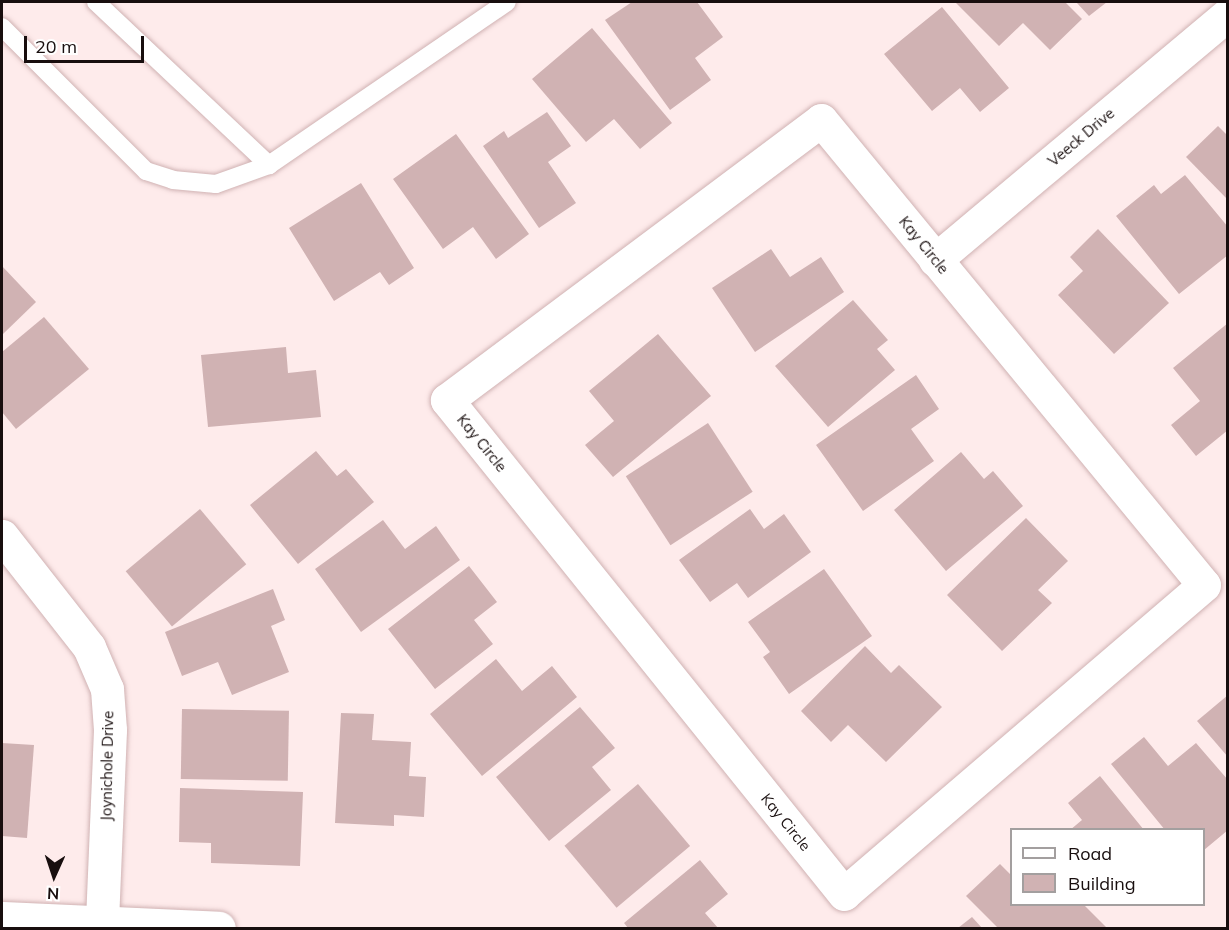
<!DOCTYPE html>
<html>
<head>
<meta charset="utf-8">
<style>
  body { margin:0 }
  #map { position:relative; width:1229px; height:930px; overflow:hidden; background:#feebeb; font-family:Mulish,sans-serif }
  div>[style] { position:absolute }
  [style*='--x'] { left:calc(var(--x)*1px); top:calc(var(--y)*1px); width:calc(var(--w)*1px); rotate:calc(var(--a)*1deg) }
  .building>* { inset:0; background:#d0b2b3; transform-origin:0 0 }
  .roads { filter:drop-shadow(0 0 2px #d0b2b3) drop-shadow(0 0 2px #d0b2b3) }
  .service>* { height:18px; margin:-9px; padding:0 9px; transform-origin:9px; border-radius:9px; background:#fff }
  .minor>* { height:33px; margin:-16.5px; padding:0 16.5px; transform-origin:16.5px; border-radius:16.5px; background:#fff }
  span { translate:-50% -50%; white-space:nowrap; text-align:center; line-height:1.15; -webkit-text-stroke:4.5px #fff; paint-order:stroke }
  .street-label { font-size:15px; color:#180e0e }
  .frame { position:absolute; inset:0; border:3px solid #180e0e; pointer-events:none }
  .legend { position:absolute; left:1010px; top:828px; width:195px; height:78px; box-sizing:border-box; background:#fff; border:2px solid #a39f9f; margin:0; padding:8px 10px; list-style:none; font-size:18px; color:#180e0e }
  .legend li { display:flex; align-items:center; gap:12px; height:30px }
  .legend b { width:30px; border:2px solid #a39f9f }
  .north { position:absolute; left:24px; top:846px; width:60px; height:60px; -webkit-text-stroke:4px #fff; paint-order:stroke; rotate:183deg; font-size:16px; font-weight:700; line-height:24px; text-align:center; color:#180e0e }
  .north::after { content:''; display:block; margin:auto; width:21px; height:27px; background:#180e0e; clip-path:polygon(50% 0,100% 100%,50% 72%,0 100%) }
  .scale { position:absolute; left:24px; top:36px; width:120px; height:27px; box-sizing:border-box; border:3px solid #180e0e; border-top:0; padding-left:8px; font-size:18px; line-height:21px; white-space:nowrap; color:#180e0e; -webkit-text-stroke:4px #fff; paint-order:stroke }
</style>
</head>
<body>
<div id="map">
  <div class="building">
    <div style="clip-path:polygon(632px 2px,697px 2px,723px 37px,695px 58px,711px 80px,670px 110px,605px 20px)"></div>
    <div style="clip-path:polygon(955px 2px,1065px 2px,1082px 19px,1050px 50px,1023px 23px,999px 46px)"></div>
    <div style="clip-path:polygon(1076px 2px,1107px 2px,1089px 16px)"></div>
    <div style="clip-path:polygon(942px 7px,1009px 88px,980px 112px,960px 88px,932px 111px,884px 54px)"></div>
    <div style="clip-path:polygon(592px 28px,672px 123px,640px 149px,614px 119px,586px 142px,532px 79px)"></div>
    <div style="clip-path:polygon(547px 112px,571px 146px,548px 162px,576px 203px,539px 228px,483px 146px,504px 131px,508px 138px)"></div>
    <div style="clip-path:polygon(1218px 126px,1228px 136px,1228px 200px,1186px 157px)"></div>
    <div style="clip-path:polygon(456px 134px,529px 234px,496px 259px,473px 227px,443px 249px,393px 179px)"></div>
    <div style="clip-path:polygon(1185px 175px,1228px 227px,1228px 255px,1179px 294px,1116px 216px,1154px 185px,1161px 194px)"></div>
    <div style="clip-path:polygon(361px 183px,414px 268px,389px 285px,380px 272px,334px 301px,289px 228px)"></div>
    <div style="clip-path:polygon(1098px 229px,1169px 303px,1114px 354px,1058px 295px,1083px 271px,1070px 257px)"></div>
    <div style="clip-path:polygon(771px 249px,790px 277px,821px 257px,844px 292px,755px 352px,712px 288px)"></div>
    <div style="clip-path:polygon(2px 266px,36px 302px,2px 335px)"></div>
    <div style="clip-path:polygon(853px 300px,888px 340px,877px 349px,895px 370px,828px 427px,775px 366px)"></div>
    <div style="clip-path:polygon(44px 317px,89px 369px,16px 429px,2px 412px,2px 352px)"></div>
    <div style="clip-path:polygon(1228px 323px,1228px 430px,1196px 456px,1171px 425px,1200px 401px,1173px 368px)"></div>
    <div style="clip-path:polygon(658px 334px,711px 396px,613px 477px,585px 445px,614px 421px,589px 391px)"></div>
    <div style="clip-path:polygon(286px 347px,288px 373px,316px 370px,321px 417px,208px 427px,201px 355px)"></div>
    <div style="clip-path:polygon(916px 375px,939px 409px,911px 429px,934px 461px,863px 511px,816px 445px)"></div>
    <div style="left:708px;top:423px;width:82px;height:98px;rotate:57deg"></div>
    <div style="clip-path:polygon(316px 451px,337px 476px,346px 469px,374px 502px,298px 564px,250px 505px)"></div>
    <div style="clip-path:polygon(961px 452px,984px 479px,993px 471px,1023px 506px,946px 571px,894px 510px)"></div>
    <div style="left:200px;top:509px;width:72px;height:97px;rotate:50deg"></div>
    <div style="clip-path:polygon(750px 509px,764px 529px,784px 514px,811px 552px,748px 598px,737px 583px,710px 602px,679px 560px)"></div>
    <div style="clip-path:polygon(1026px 518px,1068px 561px,1038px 590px,1052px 603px,1002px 651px,947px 595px)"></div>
    <div style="clip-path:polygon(383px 520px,405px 549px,436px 526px,460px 560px,361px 632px,315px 569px)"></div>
    <div style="clip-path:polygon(469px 566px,497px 602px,474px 620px,493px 644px,435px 689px,388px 629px)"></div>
    <div style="clip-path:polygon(824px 569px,872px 636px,789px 694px,763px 657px,770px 652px,748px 622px)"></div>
    <div style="clip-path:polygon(273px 589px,285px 620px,271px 626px,289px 672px,232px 695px,218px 662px,182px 676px,165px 632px)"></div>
    <div style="clip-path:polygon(865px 646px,891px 673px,899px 665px,942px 707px,886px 762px,848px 725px,831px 742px,801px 711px)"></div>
    <div style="clip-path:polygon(496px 659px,522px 691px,552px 666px,577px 697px,482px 776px,430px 714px)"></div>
    <div style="clip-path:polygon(1228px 695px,1228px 757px,1197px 721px)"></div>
    <div style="clip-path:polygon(580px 707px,615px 748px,592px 767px,611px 790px,549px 841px,496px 777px)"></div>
    <div style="left:182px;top:709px;width:107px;height:70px;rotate:1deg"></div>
    <div style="clip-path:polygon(341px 713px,374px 714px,372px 740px,411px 742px,409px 776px,426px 777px,424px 817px,394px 815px,394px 826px,335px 823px)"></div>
    <div style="clip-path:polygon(1144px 737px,1168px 766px,1196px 743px,1228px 780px,1228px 830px,1204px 850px,1204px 830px,1165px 830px,1111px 764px)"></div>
    <div style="clip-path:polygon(2px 743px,34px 745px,27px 838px,2px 836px)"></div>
    <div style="clip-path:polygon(1100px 776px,1144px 830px,1070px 830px,1082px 820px,1068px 803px)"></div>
    <div style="left:638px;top:784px;width:81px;height:96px;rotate:50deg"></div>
    <div style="clip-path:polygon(180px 788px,303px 792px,300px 866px,211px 863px,211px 843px,179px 842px)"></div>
    <div style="clip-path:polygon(700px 860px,728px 894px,705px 913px,718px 928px,628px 928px,624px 923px)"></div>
    <div style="clip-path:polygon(1000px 864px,1012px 876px,1012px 904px,1083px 904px,1107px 928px,998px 928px,966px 896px)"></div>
    <div style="clip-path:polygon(972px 917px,982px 928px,958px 928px)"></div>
  </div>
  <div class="roads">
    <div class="service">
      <div style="--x:96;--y:2;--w:238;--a:43.3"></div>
      <div style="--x:2;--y:27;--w:204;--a:45"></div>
      <div style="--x:146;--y:171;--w:28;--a:18"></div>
      <div style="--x:173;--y:180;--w:43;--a:5.3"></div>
      <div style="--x:216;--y:184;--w:56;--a:-19.7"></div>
      <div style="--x:269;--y:165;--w:288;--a:-34.4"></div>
    </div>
    <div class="minor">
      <div style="--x:821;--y:120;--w:602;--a:50.52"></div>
      <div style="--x:1204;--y:585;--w:474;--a:139.4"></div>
      <div style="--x:844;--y:894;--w:634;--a:-128.79"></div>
      <div style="--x:447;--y:400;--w:467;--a:-36.8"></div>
      <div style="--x:935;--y:260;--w:383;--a:-40"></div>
      <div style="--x:2;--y:536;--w:141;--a:51.9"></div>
      <div style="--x:89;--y:647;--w:46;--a:66.8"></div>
      <div style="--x:107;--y:689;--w:41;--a:85.8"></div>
      <div style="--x:110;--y:730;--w:193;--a:92.4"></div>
      <div style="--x:2;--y:918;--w:217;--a:2.6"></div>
    </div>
  </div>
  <div class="street-label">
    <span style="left:1081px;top:137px;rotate:-40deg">Veeck Drive</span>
    <span style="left:924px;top:245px;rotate:51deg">Kay Circle</span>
    <span style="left:482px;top:443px;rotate:51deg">Kay Circle</span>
    <span style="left:107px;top:766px;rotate:-89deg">Joynichole Drive</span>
    <span style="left:786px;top:822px;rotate:51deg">Kay Circle</span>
  </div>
  <div class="frame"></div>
  <ul class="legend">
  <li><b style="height:8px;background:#fff"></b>Road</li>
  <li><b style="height:16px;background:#d0b2b3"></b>Building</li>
  </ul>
  <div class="north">N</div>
  <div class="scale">20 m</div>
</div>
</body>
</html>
